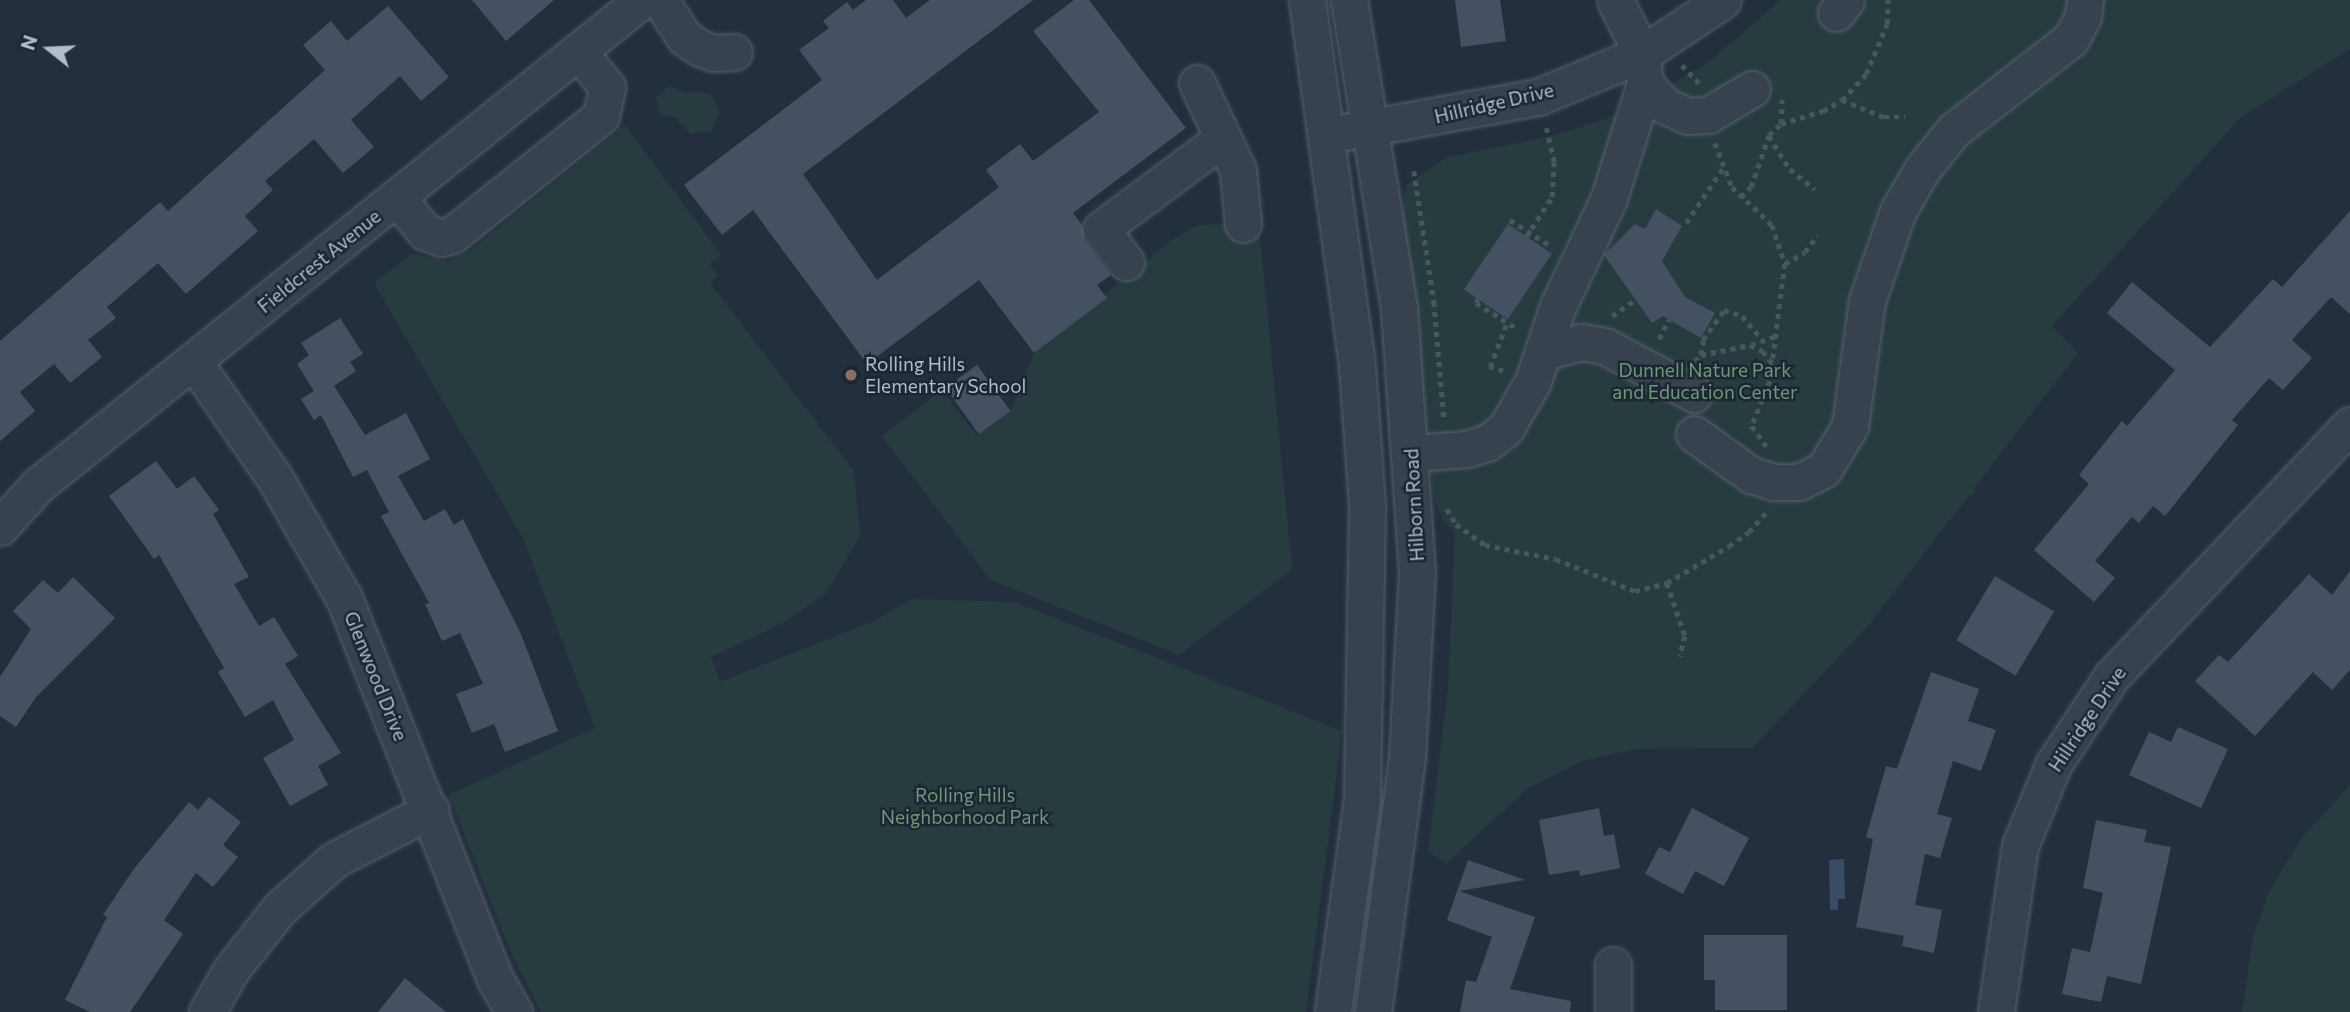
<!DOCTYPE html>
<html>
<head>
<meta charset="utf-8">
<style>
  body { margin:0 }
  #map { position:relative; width:2350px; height:1012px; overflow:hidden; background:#242f3e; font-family:Commissioner,sans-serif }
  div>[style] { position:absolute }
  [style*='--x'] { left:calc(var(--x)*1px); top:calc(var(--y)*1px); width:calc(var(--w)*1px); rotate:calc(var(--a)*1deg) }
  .green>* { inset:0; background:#263c3f }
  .water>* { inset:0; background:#394c67 }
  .building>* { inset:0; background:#455162; transform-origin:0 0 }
  .path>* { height:4.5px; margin-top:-2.25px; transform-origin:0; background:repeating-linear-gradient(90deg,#44595c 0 5px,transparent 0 10px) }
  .roads { filter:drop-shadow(0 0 2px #565f6c) drop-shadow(0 0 2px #565f6c) }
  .minor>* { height:35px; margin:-17.5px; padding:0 17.5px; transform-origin:17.5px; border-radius:17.5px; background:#38414e }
  .dots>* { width:19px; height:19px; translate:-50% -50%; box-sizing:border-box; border:4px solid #1d2633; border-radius:50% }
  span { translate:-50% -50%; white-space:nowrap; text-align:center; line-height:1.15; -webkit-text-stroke:5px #1d2633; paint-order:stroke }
  .street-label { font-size:19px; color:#b4bcc9 }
  .poi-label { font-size:19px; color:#b4bcc9 }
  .left { translate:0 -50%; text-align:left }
  .park-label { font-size:19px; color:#6b9a76 }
  .north { position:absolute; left:14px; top:14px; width:70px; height:70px; -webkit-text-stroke:5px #1d2633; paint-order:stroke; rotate:288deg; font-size:19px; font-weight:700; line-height:28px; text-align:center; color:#b4bcc9 }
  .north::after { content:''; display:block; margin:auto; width:24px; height:32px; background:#b4bcc9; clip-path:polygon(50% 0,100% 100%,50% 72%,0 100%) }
</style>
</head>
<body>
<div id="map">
  <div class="green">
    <div style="clip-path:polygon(1781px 0,2350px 0,2350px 49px,2241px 117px,2052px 326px,2078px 353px,1974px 488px,1975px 493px,1969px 495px,1868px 626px,1752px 748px,1638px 749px,1585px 760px,1528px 788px,1447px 863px,1428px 852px,1448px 689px,1455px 532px,1444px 522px,1434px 499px,1402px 207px,1406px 185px,1446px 158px,1560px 134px,1628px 111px,1710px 61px)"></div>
    <div style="clip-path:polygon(670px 86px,686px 94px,695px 91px,713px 96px,720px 113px,711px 131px,691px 134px,676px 118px,660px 114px,656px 97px)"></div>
    <div style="clip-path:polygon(625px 125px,721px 255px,709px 264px,718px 276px,710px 283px,854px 471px,860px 536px,826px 593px,783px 623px,711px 657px,720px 682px,876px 620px,912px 599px,1015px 602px,1342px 731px,1306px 1012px,541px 1012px,512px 955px,449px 795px,595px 728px,523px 538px,374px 283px,412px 254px,447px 261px,471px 250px)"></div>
    <div style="clip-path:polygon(1228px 223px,1259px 228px,1292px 569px,1179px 655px,991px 580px,882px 436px,942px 390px,977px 436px,1011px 411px,1034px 353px,1173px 239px,1197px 226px)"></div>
    <div style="clip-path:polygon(2350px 785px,2350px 1012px,2242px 1012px,2253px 937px,2268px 893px,2301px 839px)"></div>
  </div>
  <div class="water">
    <div style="clip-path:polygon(1844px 859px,1845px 899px,1838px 899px,1838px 910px,1830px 910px,1829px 860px)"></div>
  </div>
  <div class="building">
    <div style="clip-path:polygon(472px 0,554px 0,506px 41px)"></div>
    <div style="clip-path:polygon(866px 0,893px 0,906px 18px,930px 0,1033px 0,803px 174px,877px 280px,999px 187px,986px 170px,1020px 144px,1033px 161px,1099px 112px,1033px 31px,1074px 0,1089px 0,1186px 128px,1073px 213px,1082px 225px,1085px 241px,1111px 275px,1097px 285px,1107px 298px,1034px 353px,979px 280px,867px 364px,753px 210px,722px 235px,684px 185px,822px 80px,799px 50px,829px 28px,823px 21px,847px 2px,853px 10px)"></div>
    <div style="clip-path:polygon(1455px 0,1500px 0,1506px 41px,1461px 47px)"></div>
    <div style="clip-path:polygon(388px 6px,449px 77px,421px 101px,400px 76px,351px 120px,374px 147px,343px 173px,314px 139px,265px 181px,273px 190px,245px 216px,258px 231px,186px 294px,158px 263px,107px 307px,116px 318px,88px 340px,102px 357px,70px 383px,54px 364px,20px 392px,35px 411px,0 441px,0 341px,160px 202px,168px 211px,325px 70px,303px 45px,331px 21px,347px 41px)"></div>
    <div style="clip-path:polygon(1656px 209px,1682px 226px,1662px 261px,1685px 297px,1715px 313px,1701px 338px,1663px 316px,1652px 323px,1604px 255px,1635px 224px,1645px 229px)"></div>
    <div style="clip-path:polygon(2350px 211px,2350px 314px,2331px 297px,2292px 340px,2312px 358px,2283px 390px,2269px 378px,2232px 420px,2238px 425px,2165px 516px,2153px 506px,2139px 523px,2132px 517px,2095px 561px,2115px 578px,2094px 602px,2034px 550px,2089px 484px,2079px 475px,2122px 421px,2127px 426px,2175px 370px,2107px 313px,2132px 282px,2210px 347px,2273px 279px,2282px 287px)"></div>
    <div style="left:1508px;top:224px;width:53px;height:79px;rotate:34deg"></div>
    <div style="clip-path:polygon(340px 318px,363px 354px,350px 362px,356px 371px,334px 386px,365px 435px,406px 413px,430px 459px,398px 476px,424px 521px,445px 509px,454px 525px,463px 519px,521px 634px,558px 731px,505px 752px,494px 724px,472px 733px,456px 694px,483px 684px,460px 633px,442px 641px,425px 604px,429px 603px,381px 516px,389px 512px,367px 470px,353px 477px,321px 415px,314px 420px,301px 399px,314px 391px,297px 364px,309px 355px,301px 343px)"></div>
    <div style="left:977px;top:365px;width:57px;height:39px;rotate:54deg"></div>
    <div style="clip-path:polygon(156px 461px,177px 489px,194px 476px,219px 510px,213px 514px,249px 577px,234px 584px,259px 626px,274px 617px,298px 656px,285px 664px,341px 753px,318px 766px,328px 785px,290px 806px,263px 758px,294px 740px,273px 700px,245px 717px,218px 672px,224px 668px,159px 555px,154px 559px,109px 496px)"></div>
    <div style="clip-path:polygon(2350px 571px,2350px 670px,2332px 690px,2313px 672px,2255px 736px,2195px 681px,2219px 655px,2228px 662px,2309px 574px,2332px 595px)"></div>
    <div style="left:1995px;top:576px;width:69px;height:75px;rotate:31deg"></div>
    <div style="clip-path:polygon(73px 577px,115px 618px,36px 697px,16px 727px,0 716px,0 677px,31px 629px,13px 611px,43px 580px,58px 593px)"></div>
    <div style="clip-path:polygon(1931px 672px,1979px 689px,1968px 721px,1996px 730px,1981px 771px,1953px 761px,1937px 814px,1952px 818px,1940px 858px,1925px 854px,1915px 905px,1942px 910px,1934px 953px,1902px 946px,1904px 936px,1856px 927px,1873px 839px,1866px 837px,1886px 766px,1897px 769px)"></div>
    <div style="clip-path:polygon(2178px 727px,2228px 749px,2201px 808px,2129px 775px,2149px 732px,2171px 742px)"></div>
    <div style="clip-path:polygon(209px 797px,241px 822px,223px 845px,238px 857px,213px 887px,196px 873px,164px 920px,183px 934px,130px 1012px,90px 1012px,65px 1000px,107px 917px,103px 915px,133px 870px,189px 802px,198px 810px)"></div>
    <div style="clip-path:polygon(1599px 808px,1604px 836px,1614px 834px,1620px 868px,1580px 876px,1579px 870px,1549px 875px,1539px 820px)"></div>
    <div style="clip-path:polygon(1692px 808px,1749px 838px,1724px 886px,1695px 871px,1683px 894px,1645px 874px,1659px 847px,1670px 852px)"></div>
    <div style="clip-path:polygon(2096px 820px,2147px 830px,2144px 842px,2171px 847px,2141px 984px,2107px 976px,2101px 1002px,2062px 994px,2072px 948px,2090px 952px,2103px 893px,2083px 888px)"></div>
    <div style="clip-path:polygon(1468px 860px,1525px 880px,1459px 891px,1535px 917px,1510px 989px,1571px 1001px,1570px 1012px,1460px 1012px,1466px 980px,1476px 982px,1492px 937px,1447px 920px)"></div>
    <div style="clip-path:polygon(1704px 935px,1787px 935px,1787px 1010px,1715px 1010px,1715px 980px,1704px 980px)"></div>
    <div style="clip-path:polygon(405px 978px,446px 1012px,378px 1012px)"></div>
  </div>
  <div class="path">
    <div style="--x:1682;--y:65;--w:26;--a:47"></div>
    <div style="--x:1842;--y:100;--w:45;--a:22"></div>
    <div style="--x:1884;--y:117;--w:21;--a:0"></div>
    <div style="--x:1781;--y:124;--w:24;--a:-88"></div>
    <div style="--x:1769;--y:136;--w:39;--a:58"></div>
    <div style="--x:1790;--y:169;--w:32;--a:39"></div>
    <div style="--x:1715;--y:143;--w:47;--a:68.9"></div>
    <div style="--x:1732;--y:187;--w:55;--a:43.5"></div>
    <div style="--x:1772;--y:225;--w:41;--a:71.6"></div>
    <div style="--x:1785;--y:264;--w:118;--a:97.3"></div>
    <div style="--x:1770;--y:381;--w:51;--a:112"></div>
    <div style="--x:1414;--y:171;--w:133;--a:81.3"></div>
    <div style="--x:1434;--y:302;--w:117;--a:85.1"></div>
    <div style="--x:1741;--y:197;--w:14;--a:-45"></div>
    <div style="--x:1751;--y:187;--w:55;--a:-70.9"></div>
    <div style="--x:1769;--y:135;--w:16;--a:-43"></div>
    <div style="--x:1781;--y:124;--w:44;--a:-17.2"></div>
    <div style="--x:1823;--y:111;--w:22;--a:-30"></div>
    <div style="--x:1842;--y:100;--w:35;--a:-47"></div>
    <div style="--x:1866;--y:74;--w:54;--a:-67.2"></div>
    <div style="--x:1887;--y:24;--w:24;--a:-88"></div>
    <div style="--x:1510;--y:220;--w:50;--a:32.7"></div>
    <div style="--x:1686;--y:223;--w:66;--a:-56.1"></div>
    <div style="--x:1526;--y:237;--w:48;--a:-57"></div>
    <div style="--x:1552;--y:197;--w:35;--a:-87"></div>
    <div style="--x:1554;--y:162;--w:35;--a:-103"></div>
    <div style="--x:1785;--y:264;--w:23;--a:-31"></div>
    <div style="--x:1805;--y:252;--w:21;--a:-53"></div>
    <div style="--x:1478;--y:299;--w:4;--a:117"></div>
    <div style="--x:1476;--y:303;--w:49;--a:31.8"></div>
    <div style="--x:1612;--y:316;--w:29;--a:-35"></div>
    <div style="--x:1659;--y:339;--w:22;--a:-63"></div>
    <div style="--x:1751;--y:345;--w:27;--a:-20"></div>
    <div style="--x:1701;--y:355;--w:15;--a:-82"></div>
    <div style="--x:1703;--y:340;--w:37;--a:-55"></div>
    <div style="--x:1724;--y:310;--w:19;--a:18"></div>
    <div style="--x:1742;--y:316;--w:30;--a:49"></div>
    <div style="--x:1695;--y:361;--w:8;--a:-45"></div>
    <div style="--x:1701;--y:355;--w:50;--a:-11.5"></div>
    <div style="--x:1750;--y:345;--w:14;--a:25"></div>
    <div style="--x:1763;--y:351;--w:15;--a:53"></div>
    <div style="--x:1503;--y:371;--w:14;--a:-163"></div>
    <div style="--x:1490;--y:367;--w:45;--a:-69.1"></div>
    <div style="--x:1752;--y:426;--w:28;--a:55"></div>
    <div style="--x:1447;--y:509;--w:17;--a:59"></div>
    <div style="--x:1456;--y:524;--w:36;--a:36"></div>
    <div style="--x:1485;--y:545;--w:72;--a:11.2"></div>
    <div style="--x:1556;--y:559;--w:85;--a:22.1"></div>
    <div style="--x:1635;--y:591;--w:33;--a:-14"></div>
    <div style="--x:1667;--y:583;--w:72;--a:-30.8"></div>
    <div style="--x:1729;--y:546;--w:24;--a:-35"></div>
    <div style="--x:1749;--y:532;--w:28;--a:-49"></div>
    <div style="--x:1667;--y:583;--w:56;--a:71.2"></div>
    <div style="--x:1685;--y:636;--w:21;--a:104"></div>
  </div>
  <div class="roads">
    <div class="minor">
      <div style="--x:660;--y:0;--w:44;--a:57"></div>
      <div style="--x:684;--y:37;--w:19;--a:35"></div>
      <div style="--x:700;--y:48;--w:15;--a:20"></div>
      <div style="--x:714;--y:53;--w:20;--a:-3"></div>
      <div style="--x:1307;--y:0;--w:369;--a:82.2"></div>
      <div style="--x:1357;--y:366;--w:141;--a:85.9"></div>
      <div style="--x:1367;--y:507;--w:292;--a:91"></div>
      <div style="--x:1362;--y:799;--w:215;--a:97.8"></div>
      <div style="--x:1349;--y:0;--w:313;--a:80.8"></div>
      <div style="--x:1399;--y:309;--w:264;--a:86.1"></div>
      <div style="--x:1417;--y:572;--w:186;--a:93.1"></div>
      <div style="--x:1407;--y:758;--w:256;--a:97.6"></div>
      <div style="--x:1836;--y:13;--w:16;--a:-52"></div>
      <div style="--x:1197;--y:83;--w:96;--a:64.8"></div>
      <div style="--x:1238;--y:170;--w:54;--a:84.7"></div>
      <div style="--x:1645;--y:83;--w:29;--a:49"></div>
      <div style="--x:1664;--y:105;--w:26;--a:25"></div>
      <div style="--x:1688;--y:116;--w:20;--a:-3"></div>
      <div style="--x:1708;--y:115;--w:51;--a:-30.6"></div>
      <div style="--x:1345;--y:132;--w:196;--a:-10.3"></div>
      <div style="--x:1538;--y:97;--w:113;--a:-22.5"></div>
      <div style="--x:1642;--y:54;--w:97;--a:-33.7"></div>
      <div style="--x:397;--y:198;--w:44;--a:50.5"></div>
      <div style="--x:425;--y:232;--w:18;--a:19"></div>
      <div style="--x:442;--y:238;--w:10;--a:-17"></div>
      <div style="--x:452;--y:235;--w:191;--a:-38.6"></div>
      <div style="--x:601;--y:116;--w:30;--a:-78"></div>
      <div style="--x:607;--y:87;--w:45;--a:-128.7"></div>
      <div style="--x:1126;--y:262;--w:41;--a:-127.1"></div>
      <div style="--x:1101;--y:229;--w:152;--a:-36.7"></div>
      <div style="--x:1543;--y:352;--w:40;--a:-14.4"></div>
      <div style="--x:1582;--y:342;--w:23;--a:10"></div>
      <div style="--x:1605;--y:346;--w:101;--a:28.3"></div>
      <div style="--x:194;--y:362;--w:140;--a:55.2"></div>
      <div style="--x:274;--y:477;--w:140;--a:60"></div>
      <div style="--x:344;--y:598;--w:412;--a:68.4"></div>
      <div style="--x:496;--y:981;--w:36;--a:60"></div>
      <div style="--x:1694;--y:434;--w:70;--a:35.7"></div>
      <div style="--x:1751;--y:475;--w:24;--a:17"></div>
      <div style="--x:1774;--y:482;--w:25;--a:0"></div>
      <div style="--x:1799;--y:482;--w:28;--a:-27"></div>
      <div style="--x:1824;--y:469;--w:50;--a:-58.8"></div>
      <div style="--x:1850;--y:426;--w:126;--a:-82.3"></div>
      <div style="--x:1867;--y:301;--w:95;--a:-71"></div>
      <div style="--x:1898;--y:211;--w:50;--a:-59.8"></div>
      <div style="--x:1923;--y:168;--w:49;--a:-50.8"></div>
      <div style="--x:1954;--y:130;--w:148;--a:-37.9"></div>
      <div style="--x:2071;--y:39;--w:26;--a:-62"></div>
      <div style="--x:2083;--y:16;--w:16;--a:-83"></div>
      <div style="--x:1412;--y:453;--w:55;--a:-4.2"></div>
      <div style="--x:1467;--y:449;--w:21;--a:-17"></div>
      <div style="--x:1487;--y:443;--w:24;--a:-38"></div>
      <div style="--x:1506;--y:428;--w:54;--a:-60.1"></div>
      <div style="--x:1533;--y:381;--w:79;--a:-71.6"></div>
      <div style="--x:1558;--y:306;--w:119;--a:-64.7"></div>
      <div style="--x:1609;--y:198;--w:121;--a:-72.6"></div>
      <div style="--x:1645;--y:83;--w:29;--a:-96"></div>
      <div style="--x:1642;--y:54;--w:60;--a:-116.6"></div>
      <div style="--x:0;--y:527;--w:55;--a:-47.9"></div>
      <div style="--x:37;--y:486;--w:776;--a:-38.78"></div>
      <div style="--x:207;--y:1012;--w:48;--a:-60.3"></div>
      <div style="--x:231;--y:970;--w:79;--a:-51.7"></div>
      <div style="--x:280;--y:908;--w:72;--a:-41.6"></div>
      <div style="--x:334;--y:860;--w:109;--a:-27.3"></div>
      <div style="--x:1613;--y:1012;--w:47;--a:-90"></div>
      <div style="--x:1996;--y:1012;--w:168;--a:-81.8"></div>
      <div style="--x:2020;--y:846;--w:87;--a:-67.8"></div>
      <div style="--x:2053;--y:765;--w:107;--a:-56.5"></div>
      <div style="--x:2112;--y:676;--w:346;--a:-46.5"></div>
    </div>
  </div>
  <div class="dots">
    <div style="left:851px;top:375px;background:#8d6e63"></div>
  </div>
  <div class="street-label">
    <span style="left:1494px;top:103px;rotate:-13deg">Hillridge Drive</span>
    <span style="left:319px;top:261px;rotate:-39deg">Fieldcrest Avenue</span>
    <span style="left:1414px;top:505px;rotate:-93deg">Hilborn Road</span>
    <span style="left:376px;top:676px;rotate:68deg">Glenwood Drive</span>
    <span style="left:2087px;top:719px;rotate:-56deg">Hillridge Drive</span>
  </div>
  <div class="poi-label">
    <span class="left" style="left:865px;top:375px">Rolling Hills<br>Elementary School</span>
  </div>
  <div class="park-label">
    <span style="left:1705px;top:381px">Dunnell Nature Park<br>and Education Center</span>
    <span style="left:965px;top:806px">Rolling Hills<br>Neighborhood Park</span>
  </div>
  <div class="north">N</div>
</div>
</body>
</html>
